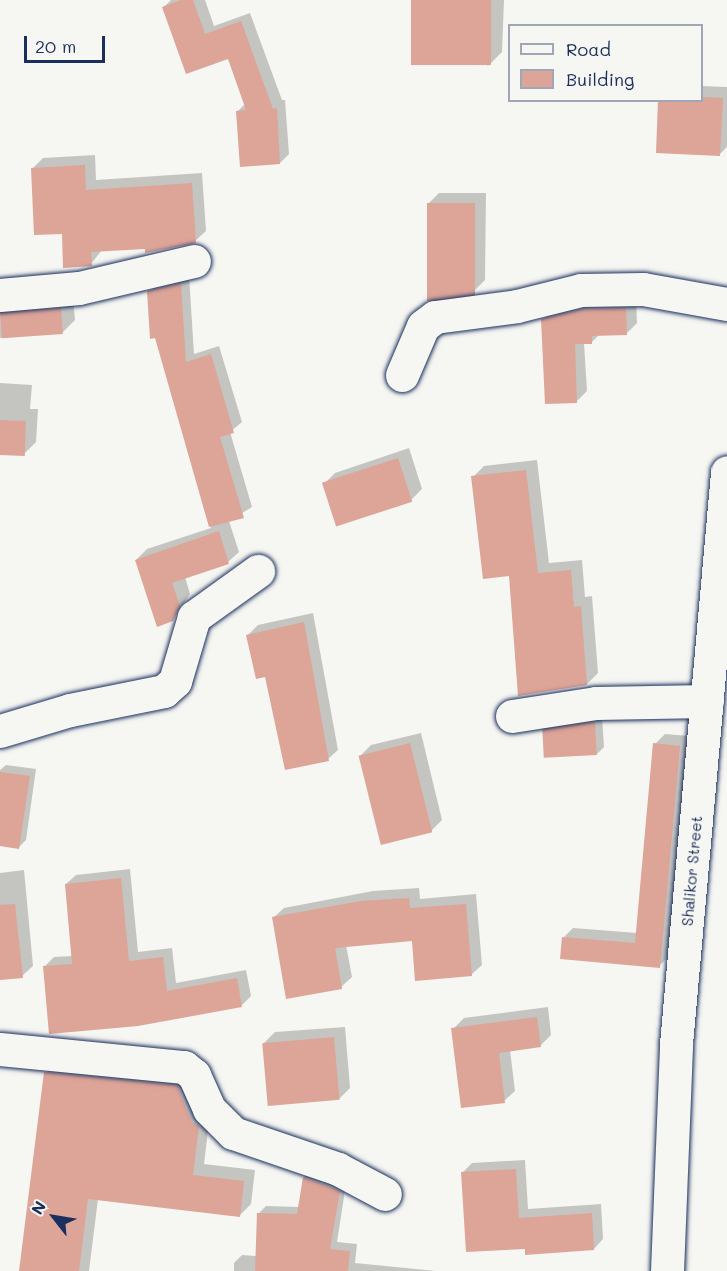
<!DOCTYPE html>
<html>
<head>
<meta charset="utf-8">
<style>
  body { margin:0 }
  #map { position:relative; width:727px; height:1271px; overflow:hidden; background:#f6f6f2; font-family:Mali,sans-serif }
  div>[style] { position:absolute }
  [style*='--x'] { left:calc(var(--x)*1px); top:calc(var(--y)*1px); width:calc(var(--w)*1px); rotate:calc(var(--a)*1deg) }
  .shadow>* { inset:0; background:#0003 }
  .building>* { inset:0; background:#dda498; transform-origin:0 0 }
  .roads { filter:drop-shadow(0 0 2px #1b2f5e) drop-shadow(0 0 2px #1b2f5e) }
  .minor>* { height:33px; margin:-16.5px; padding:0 16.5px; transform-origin:16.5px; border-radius:16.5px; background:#f6f6f2 }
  span { translate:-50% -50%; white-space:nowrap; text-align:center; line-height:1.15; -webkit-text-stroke:4.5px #f6f6f2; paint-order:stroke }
  .street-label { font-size:15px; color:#1b2f5e }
  .legend { position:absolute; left:508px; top:24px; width:195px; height:78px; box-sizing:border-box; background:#f6f6f2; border:2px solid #9ea6b7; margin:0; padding:8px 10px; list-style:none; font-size:18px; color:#1b2f5e }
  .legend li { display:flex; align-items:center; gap:12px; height:30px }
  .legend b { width:30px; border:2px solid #9ea6b7 }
  .north { position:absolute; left:24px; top:1187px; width:60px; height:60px; -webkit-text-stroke:4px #f6f6f2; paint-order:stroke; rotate:301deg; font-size:16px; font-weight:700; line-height:24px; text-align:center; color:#1b2f5e }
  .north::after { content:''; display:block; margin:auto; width:21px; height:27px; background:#1b2f5e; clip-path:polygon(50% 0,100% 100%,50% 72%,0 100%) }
  .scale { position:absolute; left:24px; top:36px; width:81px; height:27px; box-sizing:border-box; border:3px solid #1b2f5e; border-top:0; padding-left:8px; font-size:18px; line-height:21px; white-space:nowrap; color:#1b2f5e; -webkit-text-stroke:4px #f6f6f2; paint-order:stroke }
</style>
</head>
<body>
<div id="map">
  <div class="shadow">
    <div style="clip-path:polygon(171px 0,205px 0,214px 26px,250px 13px,282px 100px,285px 100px,289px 154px,280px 163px,237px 112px,245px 104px,229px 57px,164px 7px)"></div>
    <div style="clip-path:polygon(412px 0,504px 0,502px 52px,488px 66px)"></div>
    <div style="clip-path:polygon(702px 86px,727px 87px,727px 147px,720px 154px,702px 100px)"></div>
    <div style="clip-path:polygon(95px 155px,96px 180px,202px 173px,206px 231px,195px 241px,102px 250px,91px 264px,63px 233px,32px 169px,43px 158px)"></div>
    <div style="clip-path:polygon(439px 193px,486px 193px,485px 280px,474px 291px,428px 204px)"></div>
    <div style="clip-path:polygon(189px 275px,194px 354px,219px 346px,242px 422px,230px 432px,252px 507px,229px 521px,239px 552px,228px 562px,185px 577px,190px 594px,172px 620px,136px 560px,147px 549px,211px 528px,156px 337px,149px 292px,158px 283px)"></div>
    <div style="clip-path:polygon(0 295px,73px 297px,75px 320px,63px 332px,0 338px)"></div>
    <div style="clip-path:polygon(636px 299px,637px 323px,627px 333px,600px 334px,592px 342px,584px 343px,587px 391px,577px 401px,542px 320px,553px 310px)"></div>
    <div style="clip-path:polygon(0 383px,32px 385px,30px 409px,38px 409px,36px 442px,24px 454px,0 453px)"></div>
    <div style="clip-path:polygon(409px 448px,422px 489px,411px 500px,338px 525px,324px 484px,335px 473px)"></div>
    <div style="clip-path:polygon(537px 460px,549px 563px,582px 560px,585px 597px,592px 596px,598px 673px,587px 684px,473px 477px,484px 466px)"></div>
    <div style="clip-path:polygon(313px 613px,338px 750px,328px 759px,266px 675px,248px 635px,258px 625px)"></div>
    <div style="clip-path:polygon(602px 716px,604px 747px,597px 754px,545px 731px,552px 723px)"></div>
    <div style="clip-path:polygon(421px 733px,442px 820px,431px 831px,360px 756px,371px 745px)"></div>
    <div style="clip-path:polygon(665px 734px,689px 736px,669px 956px,659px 966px,564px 937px,573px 928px,637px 933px,655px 744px)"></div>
    <div style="clip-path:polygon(6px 765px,36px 769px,26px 840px,19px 847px,0 844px,0 770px)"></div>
    <div style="clip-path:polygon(130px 869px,138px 952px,172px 948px,176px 983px,246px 970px,251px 996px,241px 1006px,44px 967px,54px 957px,73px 956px,66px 884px,76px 875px)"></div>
    <div style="clip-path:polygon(24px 870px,33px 966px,22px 976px,0 979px,0 873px)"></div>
    <div style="clip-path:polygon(419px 888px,420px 899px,476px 894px,482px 965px,471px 975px,414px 940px,346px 945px,352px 977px,341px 987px,273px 918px,284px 908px,373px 891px)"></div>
    <div style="clip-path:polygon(548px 1007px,551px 1035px,540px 1046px,510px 1050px,515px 1091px,504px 1101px,453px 1029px,464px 1018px)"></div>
    <div style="clip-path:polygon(345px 1027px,350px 1088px,339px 1099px,264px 1043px,275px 1032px)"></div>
    <div style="clip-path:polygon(57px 1061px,188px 1074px,210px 1114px,204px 1164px,255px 1170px,251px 1204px,239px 1216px,98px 1199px,89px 1271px,21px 1271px,46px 1073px)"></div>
    <div style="clip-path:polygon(525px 1160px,528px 1209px,601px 1204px,603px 1239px,594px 1249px,526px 1247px,462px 1173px,472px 1163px)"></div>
    <div style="clip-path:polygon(311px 1170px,346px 1184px,337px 1242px,357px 1244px,355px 1263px,436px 1271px,234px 1271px,234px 1263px,242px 1255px,257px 1256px,259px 1213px,266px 1206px,300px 1207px,304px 1177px)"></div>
  </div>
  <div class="building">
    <div style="clip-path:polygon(181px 0,193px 0,205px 34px,241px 21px,273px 109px,277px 108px,280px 164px,240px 167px,236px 111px,246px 110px,228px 59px,186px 74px,162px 7px)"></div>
    <div style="left:411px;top:0;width:80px;height:65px"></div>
    <div style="clip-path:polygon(702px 97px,723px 98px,720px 156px,656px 153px,658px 100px,702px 100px)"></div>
    <div style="clip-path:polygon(85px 165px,86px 190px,192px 183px,196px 243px,145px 253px,145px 249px,91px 252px,92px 266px,63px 268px,62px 234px,34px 235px,31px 168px)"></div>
    <div style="left:427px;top:203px;width:48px;height:98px"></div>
    <div style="clip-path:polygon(181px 283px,186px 362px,211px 354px,234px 433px,220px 437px,244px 518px,209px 527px,155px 338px,150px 339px,147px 291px)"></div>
    <div style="left:61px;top:308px;width:26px;height:61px;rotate:86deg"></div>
    <div style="clip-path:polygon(626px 308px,627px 335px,592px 336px,592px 344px,575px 344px,577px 403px,545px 404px,541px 319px,583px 309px)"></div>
    <div style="left:0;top:420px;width:26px;height:35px;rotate:2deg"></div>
    <div style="left:398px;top:458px;width:46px;height:80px;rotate:72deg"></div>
    <div style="clip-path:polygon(526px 470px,538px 573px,571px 570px,574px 607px,581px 606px,587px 685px,518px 696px,509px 576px,483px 579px,471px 476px)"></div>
    <div style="clip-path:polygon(219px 531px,229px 564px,172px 583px,180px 606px,173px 621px,157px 627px,135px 560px)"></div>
    <div style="clip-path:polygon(304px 622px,329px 761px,285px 770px,265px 677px,256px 679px,246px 635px)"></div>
    <div style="left:595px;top:722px;width:33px;height:53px;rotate:87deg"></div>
    <div style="left:410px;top:743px;width:92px;height:53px;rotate:76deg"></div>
    <div style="clip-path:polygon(653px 743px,680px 746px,660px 968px,560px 959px,562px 937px,635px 943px)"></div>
    <div style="clip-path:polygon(0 772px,30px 776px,19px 849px,0 846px)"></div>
    <div style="clip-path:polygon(121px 878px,129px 961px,163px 957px,167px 991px,237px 978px,242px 1007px,138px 1026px,49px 1034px,43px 966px,72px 964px,65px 884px)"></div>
    <div style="clip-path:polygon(409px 898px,410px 908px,466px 904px,472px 976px,415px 981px,412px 941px,335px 948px,342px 989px,286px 999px,272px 917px,361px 901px)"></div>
    <div style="clip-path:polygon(15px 904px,23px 978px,0 980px,0 905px)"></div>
    <div style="clip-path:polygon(537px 1017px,541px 1047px,499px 1053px,505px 1103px,461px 1108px,451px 1028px)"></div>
    <div style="left:334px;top:1037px;width:63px;height:72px;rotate:85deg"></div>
    <div style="clip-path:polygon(44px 1072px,177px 1085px,192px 1123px,199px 1126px,193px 1175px,244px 1181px,240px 1217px,88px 1199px,79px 1271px,19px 1271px)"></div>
    <div style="clip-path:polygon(516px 1169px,519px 1218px,592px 1213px,594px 1250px,525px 1255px,525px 1249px,466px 1252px,461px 1172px)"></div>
    <div style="clip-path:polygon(303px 1177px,340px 1191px,330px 1249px,350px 1251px,348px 1271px,255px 1271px,257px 1213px,297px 1214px)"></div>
  </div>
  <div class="roads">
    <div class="minor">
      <div style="--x:0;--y:295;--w:79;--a:-5.1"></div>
      <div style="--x:79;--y:288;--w:118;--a:-13.2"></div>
      <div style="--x:402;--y:375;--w:53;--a:-66.8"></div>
      <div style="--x:423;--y:326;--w:15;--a:-37"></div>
      <div style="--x:435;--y:317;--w:83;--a:-7.6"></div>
      <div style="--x:517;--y:306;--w:66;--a:-14"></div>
      <div style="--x:581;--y:290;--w:62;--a:-0.9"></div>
      <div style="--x:643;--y:289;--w:85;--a:10.1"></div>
      <div style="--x:512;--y:716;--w:85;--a:-8.8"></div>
      <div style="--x:596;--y:703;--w:111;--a:-1"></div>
      <div style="--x:0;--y:731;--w:73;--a:-16.7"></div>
      <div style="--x:70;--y:710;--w:96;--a:-11.4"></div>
      <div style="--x:164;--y:691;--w:15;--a:-42"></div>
      <div style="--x:175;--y:681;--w:67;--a:-73.5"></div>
      <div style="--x:194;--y:617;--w:79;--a:-35.7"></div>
      <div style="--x:0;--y:1049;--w:185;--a:5.6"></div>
      <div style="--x:184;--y:1067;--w:13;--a:39"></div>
      <div style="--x:194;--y:1075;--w:37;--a:66"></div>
      <div style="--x:209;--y:1109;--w:34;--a:45"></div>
      <div style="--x:233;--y:1133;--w:111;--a:18.9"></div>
      <div style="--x:338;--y:1169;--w:53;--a:28"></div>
      <div style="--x:667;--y:1271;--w:227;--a:-87.7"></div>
      <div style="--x:676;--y:1044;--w:574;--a:-84.9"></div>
    </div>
  </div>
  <div class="street-label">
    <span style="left:692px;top:871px;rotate:-85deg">Shаlikor Street</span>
  </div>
  <ul class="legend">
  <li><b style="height:8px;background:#f6f6f2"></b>Road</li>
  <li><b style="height:16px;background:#dda498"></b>Building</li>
  </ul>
  <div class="north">N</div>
  <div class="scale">20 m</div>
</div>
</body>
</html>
